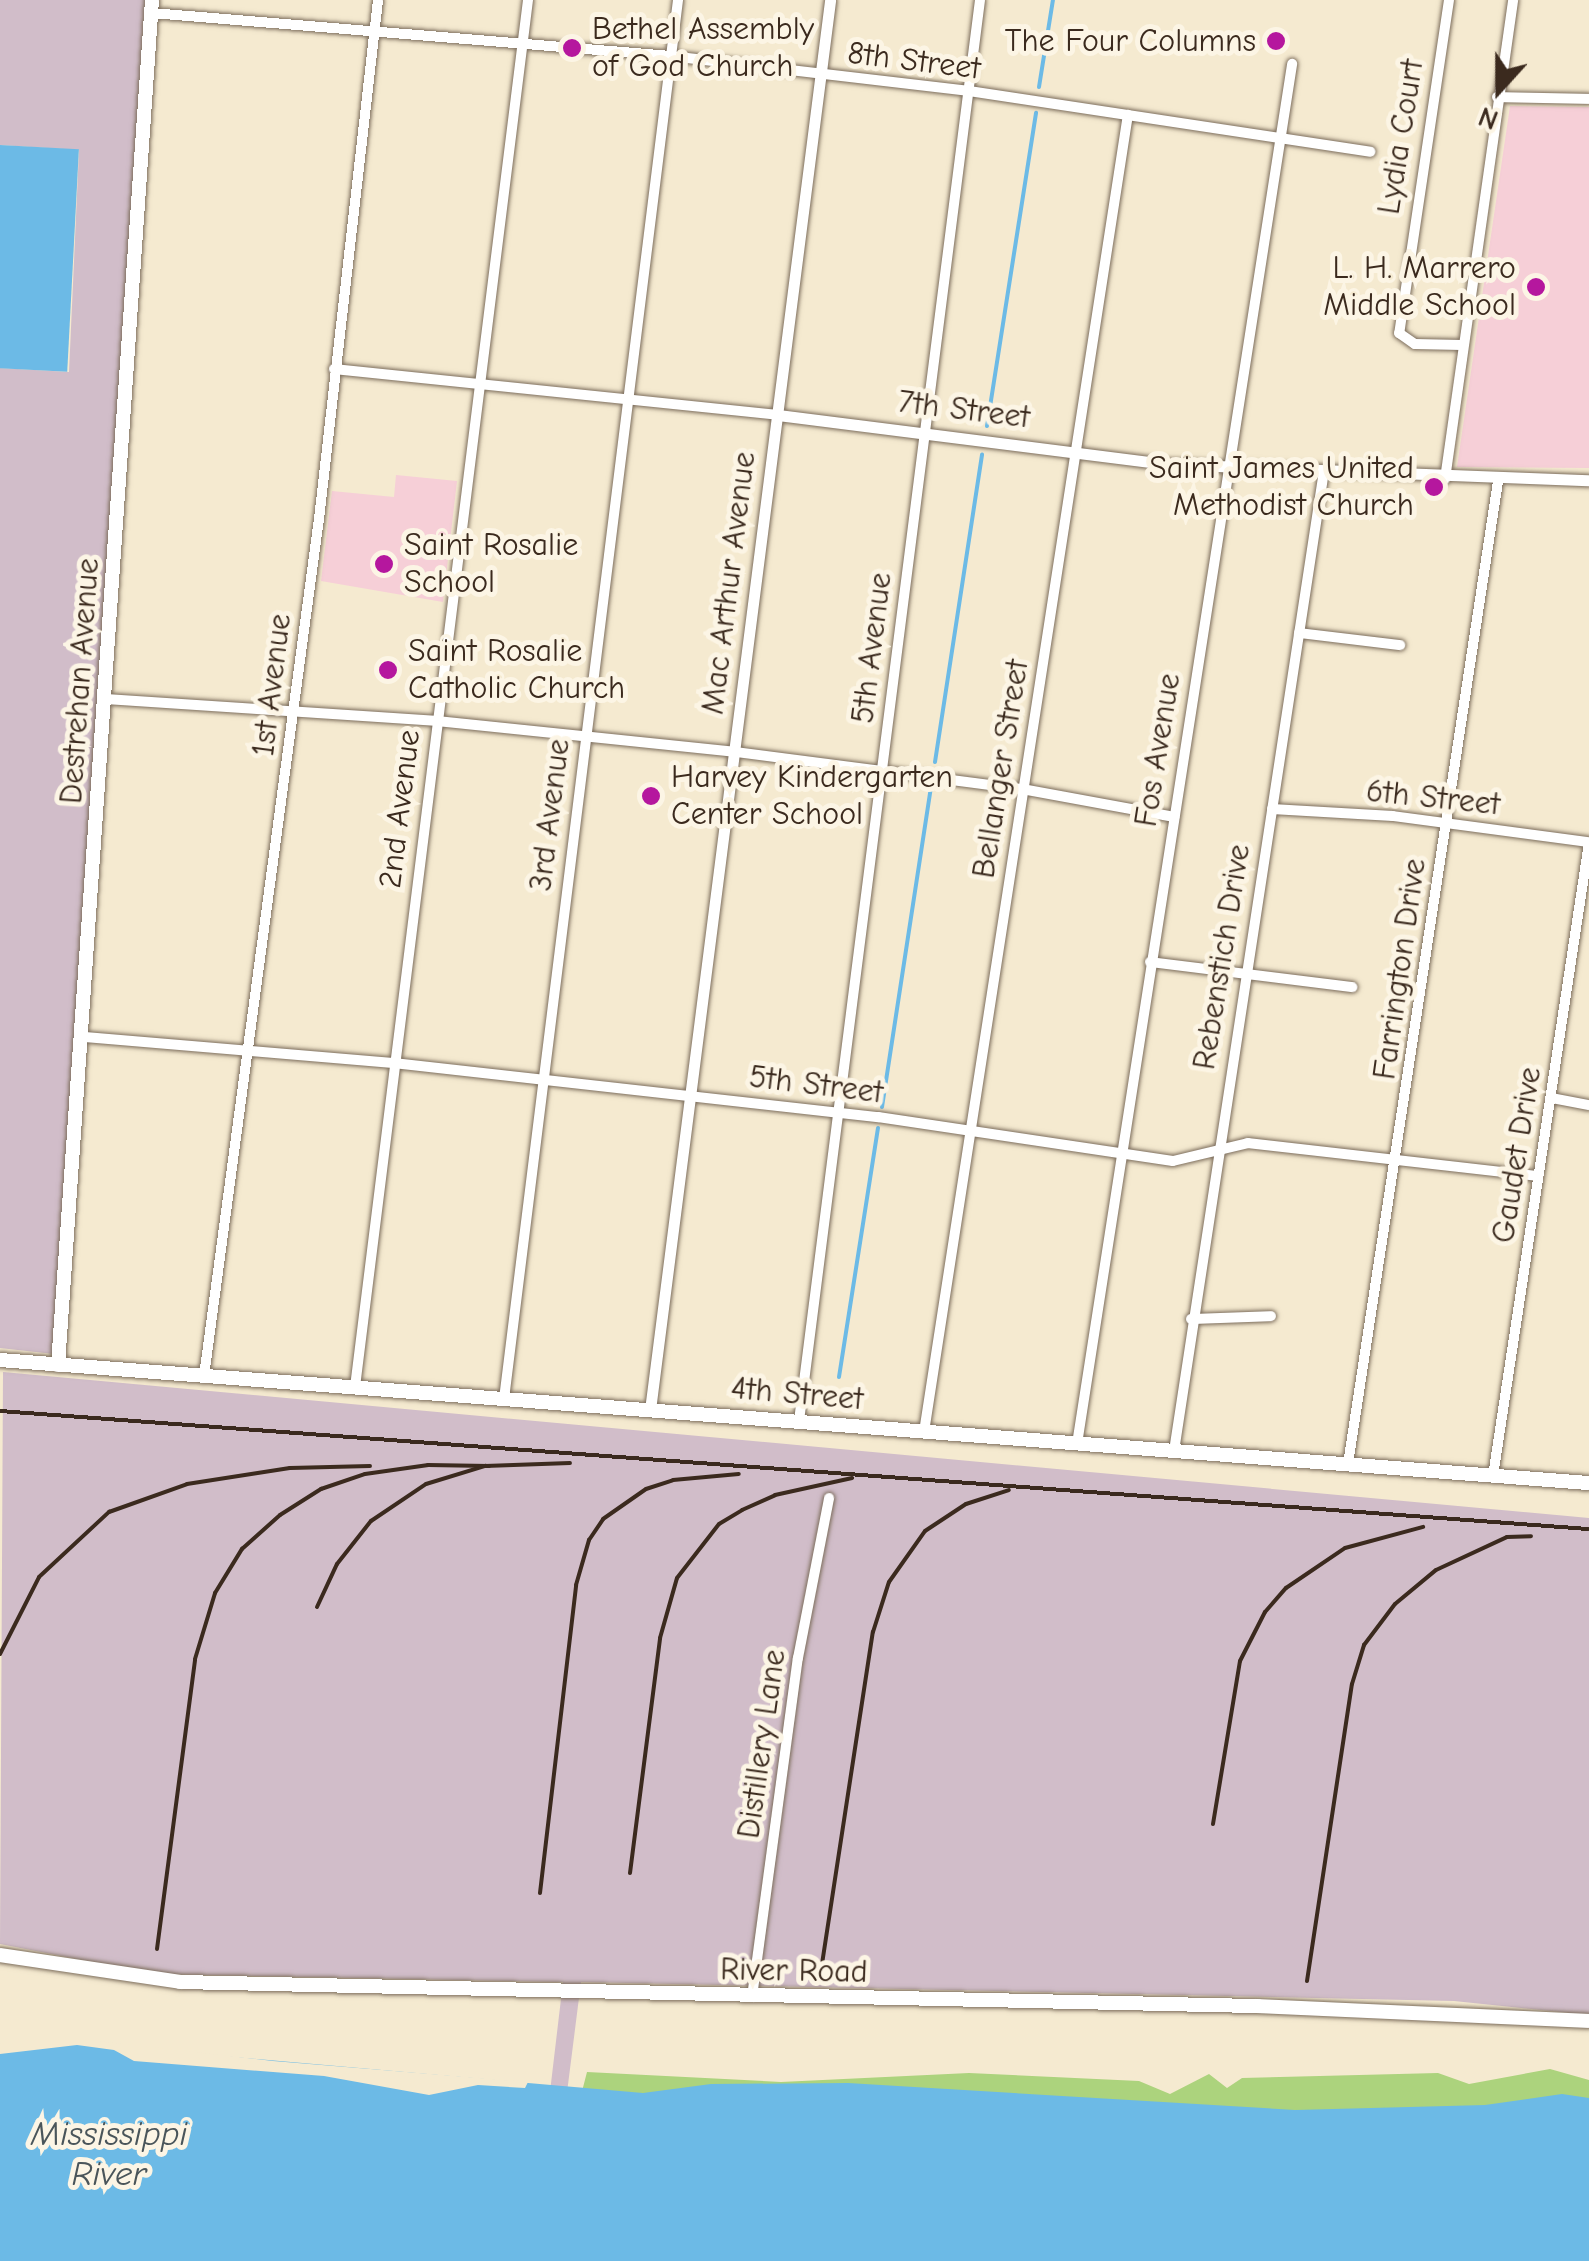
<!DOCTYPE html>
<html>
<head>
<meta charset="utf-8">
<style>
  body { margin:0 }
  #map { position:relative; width:1589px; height:2261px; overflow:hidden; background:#f5ead0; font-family:"Comic Neue",sans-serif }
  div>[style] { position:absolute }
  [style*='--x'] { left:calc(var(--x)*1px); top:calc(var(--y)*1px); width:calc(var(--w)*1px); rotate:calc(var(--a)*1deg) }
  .built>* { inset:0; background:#f6cfd7 }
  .industrial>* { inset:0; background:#d1bdc9 }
  .green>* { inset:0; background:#acd37d }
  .water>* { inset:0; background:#6cbae6; transform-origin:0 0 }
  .pier>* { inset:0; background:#f5ead0 }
  .stream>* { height:4px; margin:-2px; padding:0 2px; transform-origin:2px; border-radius:2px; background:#6cbae6 }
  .roads { filter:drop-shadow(0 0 2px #7c6d5c) drop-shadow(0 0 2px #7c6d5c) }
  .minor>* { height:10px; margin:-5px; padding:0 5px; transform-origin:5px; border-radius:5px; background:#fff }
  .tertiary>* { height:11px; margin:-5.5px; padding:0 5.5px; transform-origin:5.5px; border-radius:5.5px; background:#fff }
  .secondary>* { height:14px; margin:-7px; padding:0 7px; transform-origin:7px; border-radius:7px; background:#fff }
  .rail>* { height:4px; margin:-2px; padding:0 2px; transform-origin:2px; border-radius:2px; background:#3b2a1e }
  .dots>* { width:28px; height:28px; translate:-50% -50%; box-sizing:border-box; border:5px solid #fcf5e5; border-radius:50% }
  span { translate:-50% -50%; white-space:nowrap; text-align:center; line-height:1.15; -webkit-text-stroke:10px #fcf5e5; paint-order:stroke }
  .poi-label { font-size:32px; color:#3b2a1e }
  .left { translate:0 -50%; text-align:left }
  .right { translate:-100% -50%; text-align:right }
  .street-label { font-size:32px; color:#3b2a1e }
  .water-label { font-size:35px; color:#4a555a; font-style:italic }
  .north { position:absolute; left:1449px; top:40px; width:100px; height:100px; -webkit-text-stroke:8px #fcf5e5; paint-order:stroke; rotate:201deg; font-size:28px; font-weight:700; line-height:40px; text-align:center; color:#3b2a1e }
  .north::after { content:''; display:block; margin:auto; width:35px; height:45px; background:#3b2a1e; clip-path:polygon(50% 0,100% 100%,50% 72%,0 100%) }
</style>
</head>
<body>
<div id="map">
  <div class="built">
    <div style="clip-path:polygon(1510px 106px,1589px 107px,1589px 468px,1457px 467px)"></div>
    <div style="clip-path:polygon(396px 475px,457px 481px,443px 602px,321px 581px,332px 491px,394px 497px)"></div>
  </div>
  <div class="industrial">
    <div style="clip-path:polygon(0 0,145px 0,54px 1354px,0 1348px,0 368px,69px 372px,79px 150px,0 145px)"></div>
    <div style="clip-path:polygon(3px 1372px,1589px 1518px,1589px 2015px,1454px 2001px,581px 1982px,561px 2140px,545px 2134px,563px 1982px,154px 1974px,0 1944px)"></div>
  </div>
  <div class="green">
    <div style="clip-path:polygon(1550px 2069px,1589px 2080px,1589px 2101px,1454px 2118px,579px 2103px,587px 2072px,781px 2082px,969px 2073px,1139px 2081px,1170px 2094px,1209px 2074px,1227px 2088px,1242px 2078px,1438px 2073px,1469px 2084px)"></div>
  </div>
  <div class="water">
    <div style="left:0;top:145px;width:79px;height:223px;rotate:3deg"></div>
    <div style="clip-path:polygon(62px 2042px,643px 2093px,711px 2084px,848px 2083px,1295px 2110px,1485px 2105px,1562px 2094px,1589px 2098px,1589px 2261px,0 2261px,0 2049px)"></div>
  </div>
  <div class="pier">
    <div style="clip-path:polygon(62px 2037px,273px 2061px,528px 2082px,525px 2088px,478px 2085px,429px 2095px,324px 2076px,134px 2061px,114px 2050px,77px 2045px,0 2054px,0 2044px)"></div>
  </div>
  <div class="stream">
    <div style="--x:1039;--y:87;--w:88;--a:-80.9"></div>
    <div style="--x:987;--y:426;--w:317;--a:-81.1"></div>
    <div style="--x:935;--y:762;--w:311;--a:-81.3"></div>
    <div style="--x:882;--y:1107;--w:323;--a:-81.3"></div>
    <div style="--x:839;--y:1377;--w:252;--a:-81.1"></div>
  </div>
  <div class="roads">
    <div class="minor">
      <div style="--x:1449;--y:0;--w:337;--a:98.5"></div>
      <div style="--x:1399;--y:333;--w:19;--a:35"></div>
      <div style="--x:1415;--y:344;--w:47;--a:1.2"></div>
      <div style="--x:152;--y:13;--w:521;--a:4.74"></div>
      <div style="--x:671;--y:56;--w:300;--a:6.7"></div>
      <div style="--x:969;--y:91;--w:406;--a:8.6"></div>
      <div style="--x:1497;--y:97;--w:92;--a:1.2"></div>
      <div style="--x:334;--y:369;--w:446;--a:5.9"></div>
      <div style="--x:1445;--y:479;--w:484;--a:-81.9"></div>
      <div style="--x:1299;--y:633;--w:102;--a:6.8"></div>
      <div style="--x:107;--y:699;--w:331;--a:3.8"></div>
      <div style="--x:437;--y:721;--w:301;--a:5.9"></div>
      <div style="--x:736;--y:752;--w:288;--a:7.4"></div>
      <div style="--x:1022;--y:789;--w:155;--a:10.4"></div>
      <div style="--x:1272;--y:809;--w:121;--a:3.3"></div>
      <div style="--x:1393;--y:816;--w:198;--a:7.6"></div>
      <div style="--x:1150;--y:962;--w:204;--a:7.1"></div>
      <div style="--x:84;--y:1037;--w:311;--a:4.8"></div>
      <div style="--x:394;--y:1063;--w:487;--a:6.4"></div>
      <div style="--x:878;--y:1117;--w:298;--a:8.5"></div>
      <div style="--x:1173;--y:1161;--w:77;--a:-13.5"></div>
      <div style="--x:1248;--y:1143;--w:292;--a:6.5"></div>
      <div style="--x:1552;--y:1098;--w:38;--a:11"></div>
      <div style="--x:1191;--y:1319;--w:80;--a:-2.1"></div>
      <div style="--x:204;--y:1376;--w:865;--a:-82.36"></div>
      <div style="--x:319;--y:519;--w:522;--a:-83.51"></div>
      <div style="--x:355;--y:1387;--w:1398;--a:-82.89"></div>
      <div style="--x:504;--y:1399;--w:1410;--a:-82.91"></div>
      <div style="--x:799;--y:1421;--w:1432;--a:-82.74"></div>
      <div style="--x:924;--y:1432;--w:1333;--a:-81.2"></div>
      <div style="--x:1077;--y:1444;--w:1397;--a:-81.14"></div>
      <div style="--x:1174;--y:1451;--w:991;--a:-81.3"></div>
      <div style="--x:1348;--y:1464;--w:994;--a:-81.32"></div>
      <div style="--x:1493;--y:1476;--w:640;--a:-81.38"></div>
      <div style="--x:752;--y:1997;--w:342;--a:-82.3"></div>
      <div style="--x:798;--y:1658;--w:163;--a:-79"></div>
    </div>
    <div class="tertiary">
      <div style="--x:778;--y:415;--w:389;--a:7.2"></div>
      <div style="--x:1164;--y:464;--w:425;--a:2.2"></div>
      <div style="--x:650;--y:1410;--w:1421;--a:-82.72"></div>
    </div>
    <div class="secondary">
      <div style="--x:0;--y:1360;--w:1594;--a:4.43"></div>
      <div style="--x:58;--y:1365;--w:1368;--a:-86.06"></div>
      <div style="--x:0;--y:1955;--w:182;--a:8.5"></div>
      <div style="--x:180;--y:1982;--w:1078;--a:1.28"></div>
      <div style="--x:1258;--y:2006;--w:331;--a:2.6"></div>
    </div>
  </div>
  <div class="rail">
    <div style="--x:0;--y:1411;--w:1593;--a:4.25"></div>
    <div style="--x:317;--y:1607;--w:47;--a:-65.1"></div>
    <div style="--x:337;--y:1564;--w:55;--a:-51.7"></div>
    <div style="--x:371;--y:1521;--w:66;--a:-33.9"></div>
    <div style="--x:426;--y:1484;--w:62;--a:-17"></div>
    <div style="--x:485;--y:1466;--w:85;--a:-2"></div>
    <div style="--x:0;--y:1654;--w:86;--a:-63.1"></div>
    <div style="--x:39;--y:1577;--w:96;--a:-42.9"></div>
    <div style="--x:109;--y:1512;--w:83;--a:-19.7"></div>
    <div style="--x:187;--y:1484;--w:104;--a:-8.8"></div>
    <div style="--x:290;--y:1468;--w:80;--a:-1.4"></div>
    <div style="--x:1213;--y:1824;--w:165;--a:-80.6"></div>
    <div style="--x:1240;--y:1661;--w:55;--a:-63"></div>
    <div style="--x:1265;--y:1612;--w:32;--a:-49"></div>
    <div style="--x:1286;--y:1588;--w:71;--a:-34.1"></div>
    <div style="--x:1345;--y:1548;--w:81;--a:-15.1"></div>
    <div style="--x:630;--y:1873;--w:237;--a:-82.7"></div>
    <div style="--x:660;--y:1638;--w:62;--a:-74.2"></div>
    <div style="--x:677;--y:1578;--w:68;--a:-52.1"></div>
    <div style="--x:719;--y:1524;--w:27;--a:-31"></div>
    <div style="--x:742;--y:1510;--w:36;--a:-24"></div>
    <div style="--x:775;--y:1495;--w:79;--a:-12.4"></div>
    <div style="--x:540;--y:1893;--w:310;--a:-83.3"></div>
    <div style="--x:576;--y:1585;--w:47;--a:-73.9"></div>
    <div style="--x:589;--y:1540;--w:25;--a:-56"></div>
    <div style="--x:603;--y:1519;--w:52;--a:-34.9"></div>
    <div style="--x:646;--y:1489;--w:28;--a:-18"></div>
    <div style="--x:673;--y:1480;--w:66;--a:-5.2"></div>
    <div style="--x:157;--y:1949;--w:292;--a:-82.5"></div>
    <div style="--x:195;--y:1659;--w:69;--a:-73.1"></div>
    <div style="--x:215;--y:1593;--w:52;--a:-58.5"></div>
    <div style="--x:242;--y:1549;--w:51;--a:-41.8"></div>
    <div style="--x:280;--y:1515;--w:49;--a:-32.4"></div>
    <div style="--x:321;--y:1489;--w:46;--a:-18.8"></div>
    <div style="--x:365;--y:1474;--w:64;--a:-8.1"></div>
    <div style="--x:428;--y:1465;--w:61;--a:0.9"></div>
    <div style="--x:822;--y:1964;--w:336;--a:-81.3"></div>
    <div style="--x:873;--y:1632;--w:52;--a:-72.3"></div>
    <div style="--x:889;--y:1582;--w:62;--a:-54.8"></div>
    <div style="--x:925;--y:1531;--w:49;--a:-33.4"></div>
    <div style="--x:966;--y:1504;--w:45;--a:-18"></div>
    <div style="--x:1307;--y:1981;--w:300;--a:-81.4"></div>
    <div style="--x:1352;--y:1684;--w:41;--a:-72.9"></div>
    <div style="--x:1364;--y:1645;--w:51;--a:-52.9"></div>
    <div style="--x:1395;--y:1604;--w:53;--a:-39.7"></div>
    <div style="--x:1436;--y:1570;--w:78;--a:-24.9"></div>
    <div style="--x:1507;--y:1537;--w:24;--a:-2"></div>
  </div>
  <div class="dots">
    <div style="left:1276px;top:41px;background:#b5179e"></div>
    <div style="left:572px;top:48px;background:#b5179e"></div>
    <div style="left:1536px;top:287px;background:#b5179e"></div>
    <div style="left:1434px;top:487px;background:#b5179e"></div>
    <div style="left:384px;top:564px;background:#b5179e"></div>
    <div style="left:388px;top:670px;background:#b5179e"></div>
    <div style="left:651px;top:796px;background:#b5179e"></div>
  </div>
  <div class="poi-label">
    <span class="left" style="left:592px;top:48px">Bethel Assembly<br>of God Church</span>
    <span class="right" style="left:1256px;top:41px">The Four Columns</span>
    <span class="right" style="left:1516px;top:287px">L. H. Marrero<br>Middle School</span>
    <span class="right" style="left:1414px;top:487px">Saint James United<br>Methodist Church</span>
    <span class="left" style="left:404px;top:564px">Saint Rosalie<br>School</span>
    <span class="left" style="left:408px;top:670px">Saint Rosalie<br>Catholic Church</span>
    <span class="left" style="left:671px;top:796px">Harvey Kindergarten<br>Center School</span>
  </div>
  <div class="street-label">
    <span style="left:914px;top:61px;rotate:7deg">8th Street</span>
    <span style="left:1401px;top:137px;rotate:-81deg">Lydia Court</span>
    <span style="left:964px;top:410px;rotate:7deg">7th Street</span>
    <span style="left:729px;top:583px;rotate:-83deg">Mac Arthur Avenue</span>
    <span style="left:872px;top:648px;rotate:-83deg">5th Avenue</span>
    <span style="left:80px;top:681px;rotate:-86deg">Destrehan Avenue</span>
    <span style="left:272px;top:685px;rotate:-83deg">1st Avenue</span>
    <span style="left:1158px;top:750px;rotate:-81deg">Fos Avenue</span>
    <span style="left:1001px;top:769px;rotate:-81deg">Bellanger Street</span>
    <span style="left:1433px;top:798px;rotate:6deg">6th Street</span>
    <span style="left:400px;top:809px;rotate:-83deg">2nd Avenue</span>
    <span style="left:550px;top:815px;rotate:-83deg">3rd Avenue</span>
    <span style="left:1222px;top:957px;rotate:-81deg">Rebenstich Drive</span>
    <span style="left:1400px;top:969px;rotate:-82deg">Farrington Drive</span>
    <span style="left:816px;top:1085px;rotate:7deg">5th Street</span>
    <span style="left:1517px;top:1155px;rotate:-81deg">Gaudet Drive</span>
    <span style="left:797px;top:1394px;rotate:5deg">4th Street</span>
    <span style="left:762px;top:1744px;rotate:-82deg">Distillery Lane</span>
    <span style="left:794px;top:1971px;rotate:1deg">River Road</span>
  </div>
  <div class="water-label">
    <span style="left:109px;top:2154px">Mississippi<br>River</span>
  </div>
  <div class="north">N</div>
</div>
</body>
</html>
